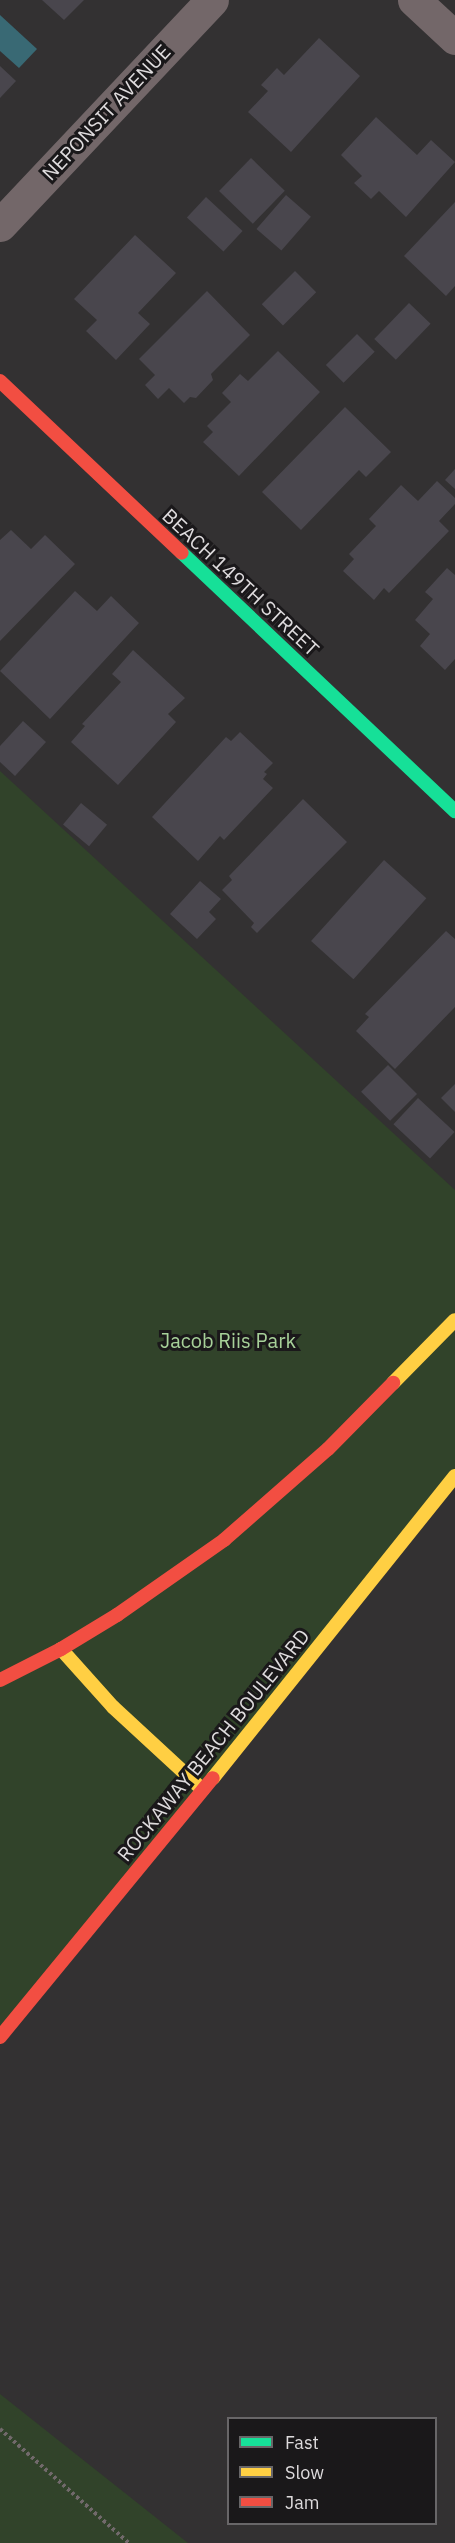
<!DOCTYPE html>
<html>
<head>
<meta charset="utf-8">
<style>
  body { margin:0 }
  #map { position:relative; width:455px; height:2543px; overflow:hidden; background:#333132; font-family:"IBM Plex Sans",sans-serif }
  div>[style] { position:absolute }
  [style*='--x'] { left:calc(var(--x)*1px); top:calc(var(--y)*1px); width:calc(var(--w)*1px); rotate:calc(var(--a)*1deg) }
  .green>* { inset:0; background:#31432a }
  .water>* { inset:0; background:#396974 }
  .building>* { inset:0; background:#49464d; transform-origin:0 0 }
  .path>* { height:4px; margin-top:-2px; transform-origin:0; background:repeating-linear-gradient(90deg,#71696b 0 3px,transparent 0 6px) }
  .street>* { height:33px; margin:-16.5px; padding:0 16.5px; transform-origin:16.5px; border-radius:16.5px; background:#736769 }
  .fast>* { height:14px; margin:-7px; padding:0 7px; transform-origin:7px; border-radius:7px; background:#16e098 }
  .slow>* { height:14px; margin:-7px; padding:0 7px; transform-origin:7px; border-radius:7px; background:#ffcf43 }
  .jam>* { height:14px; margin:-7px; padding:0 7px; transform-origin:7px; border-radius:7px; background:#f24e42 }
  span { translate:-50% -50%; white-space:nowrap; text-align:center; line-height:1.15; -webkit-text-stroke:6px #1a181a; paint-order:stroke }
  .street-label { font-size:20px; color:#dedbdd }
  .park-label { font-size:20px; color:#a7d199 }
  .legend { position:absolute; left:227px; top:2417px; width:210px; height:108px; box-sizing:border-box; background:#1a181a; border:2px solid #686668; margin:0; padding:8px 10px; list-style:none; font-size:18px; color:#dedbdd }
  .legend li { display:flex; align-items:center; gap:12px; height:30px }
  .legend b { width:30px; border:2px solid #686668 }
</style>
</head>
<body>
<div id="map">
  <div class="green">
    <div style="clip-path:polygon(0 771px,455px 1190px,455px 1478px,0 2037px)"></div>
    <div style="clip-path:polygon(0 2394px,188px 2543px,0 2543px)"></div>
  </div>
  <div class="water">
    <div style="clip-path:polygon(0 15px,37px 49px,19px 68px,0 51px)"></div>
  </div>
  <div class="building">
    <div style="clip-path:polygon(42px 0,84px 0,64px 20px)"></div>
    <div style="clip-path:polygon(319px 38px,360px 76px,291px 152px,248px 112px,268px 91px,261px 85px,277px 68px,284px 75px)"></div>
    <div style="clip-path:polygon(0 66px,16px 81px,0 98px)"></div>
    <div style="clip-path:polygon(376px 117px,417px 155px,431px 140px,455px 162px,406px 217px,379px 191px,371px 199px,354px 183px,362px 176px,341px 155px)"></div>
    <div style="left:251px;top:158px;width:47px;height:46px;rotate:44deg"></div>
    <div style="left:286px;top:195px;width:33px;height:45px;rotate:41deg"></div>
    <div style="left:206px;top:197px;width:50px;height:28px;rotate:43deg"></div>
    <div style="clip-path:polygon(455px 202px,455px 286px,446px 296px,404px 256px)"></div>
    <div style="clip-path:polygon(135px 235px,176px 273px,138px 313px,150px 324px,116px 360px,86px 331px,97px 320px,74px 299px)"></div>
    <div style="left:295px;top:271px;width:30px;height:47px;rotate:45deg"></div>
    <div style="clip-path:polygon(207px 291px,250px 335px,211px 374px,213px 380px,196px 398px,190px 397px,184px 403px,169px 388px,158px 399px,145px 385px,155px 375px,139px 359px)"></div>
    <div style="left:409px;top:303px;width:30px;height:50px;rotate:44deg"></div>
    <div style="left:357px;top:334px;width:25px;height:44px;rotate:45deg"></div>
    <div style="clip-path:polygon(278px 351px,320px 392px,239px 476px,203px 442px,213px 432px,207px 426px,231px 402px,222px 393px,240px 374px,248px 381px)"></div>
    <div style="clip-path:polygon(345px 407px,391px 452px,366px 477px,359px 470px,301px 530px,262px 492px)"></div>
    <div style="clip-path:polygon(455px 469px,455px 489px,445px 480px)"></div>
    <div style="clip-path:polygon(437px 481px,455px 498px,455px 504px,439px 521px,449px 531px,389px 593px,384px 588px,374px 600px,343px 571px,354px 559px,349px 554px,376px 526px,369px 519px,401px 485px,418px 501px)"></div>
    <div style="clip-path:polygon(11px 530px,31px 549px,45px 535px,75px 564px,0 641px,0 540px)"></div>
    <div style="clip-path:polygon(447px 568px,455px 575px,455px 659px,445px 670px,420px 646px,430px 634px,415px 620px,433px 599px,425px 592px)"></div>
    <div style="clip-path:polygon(75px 591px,97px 611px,111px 596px,139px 623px,50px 719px,0 671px)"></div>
    <div style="clip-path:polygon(133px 650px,185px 698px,168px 714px,176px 722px,118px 785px,71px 742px,85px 726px,82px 724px,121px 682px,112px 674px)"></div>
    <div style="clip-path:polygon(23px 721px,46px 742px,15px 776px,0 762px,0 746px)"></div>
    <div style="clip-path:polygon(240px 732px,273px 763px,264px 772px,267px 774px,263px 779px,273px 788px,224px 840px,220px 836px,198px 861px,152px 817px,226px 737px,231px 741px)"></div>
    <div style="clip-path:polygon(303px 799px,347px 842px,257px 933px,251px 927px,254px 923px,222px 890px,232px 880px,229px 876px)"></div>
    <div style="left:81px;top:803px;width:34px;height:28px;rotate:40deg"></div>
    <div style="left:384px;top:860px;width:57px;height:109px;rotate:42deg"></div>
    <div style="clip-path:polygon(200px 881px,221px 899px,209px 912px,216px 919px,197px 939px,170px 914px)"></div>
    <div style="clip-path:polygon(446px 931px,455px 939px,455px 1007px,395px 1069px,356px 1031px,369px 1017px,365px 1014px)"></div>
    <div style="left:388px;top:1065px;width:41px;height:38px;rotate:45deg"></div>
    <div style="clip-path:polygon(455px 1084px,455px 1112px,441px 1098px)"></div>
    <div style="left:418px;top:1098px;width:50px;height:36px;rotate:43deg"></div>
  </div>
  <div class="path">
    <div style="--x:0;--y:2429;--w:172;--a:41.5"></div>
  </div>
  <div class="street">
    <div style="--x:414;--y:0;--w:56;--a:42.8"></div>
    <div style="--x:0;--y:225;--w:309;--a:-46.7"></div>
  </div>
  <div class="fast">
    <div style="--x:182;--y:553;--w:376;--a:43.4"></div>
  </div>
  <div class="slow">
    <div style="--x:393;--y:1383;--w:88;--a:-45.5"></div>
    <div style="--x:61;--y:1649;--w:78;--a:48.1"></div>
    <div style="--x:113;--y:1707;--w:122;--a:42.7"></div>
    <div style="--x:213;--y:1778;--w:387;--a:-51.3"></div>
  </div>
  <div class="jam">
    <div style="--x:0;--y:381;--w:250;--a:43.4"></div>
    <div style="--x:0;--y:1680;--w:68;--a:-26.9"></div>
    <div style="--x:61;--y:1649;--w:66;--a:-31.3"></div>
    <div style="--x:117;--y:1615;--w:131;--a:-35"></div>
    <div style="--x:224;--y:1540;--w:138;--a:-41.2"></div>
    <div style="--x:328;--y:1449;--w:93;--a:-45.4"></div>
    <div style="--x:0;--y:2037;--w:335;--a:-50.6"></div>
  </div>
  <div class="street-label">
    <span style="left:106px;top:112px;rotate:-47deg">NEPONSIT AVENUE</span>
    <span style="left:241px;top:582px;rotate:43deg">BEACH 149TH STREET</span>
    <span style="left:213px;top:1745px;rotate:-51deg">ROCKAWAY BEACH BOULEVARD</span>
  </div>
  <div class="park-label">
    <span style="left:228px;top:1340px">Jacob Riis Park</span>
  </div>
  <ul class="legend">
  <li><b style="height:8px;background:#16e098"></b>Fast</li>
  <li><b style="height:8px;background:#ffcf43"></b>Slow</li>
  <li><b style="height:8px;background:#f24e42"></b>Jam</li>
  </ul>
</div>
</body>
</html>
